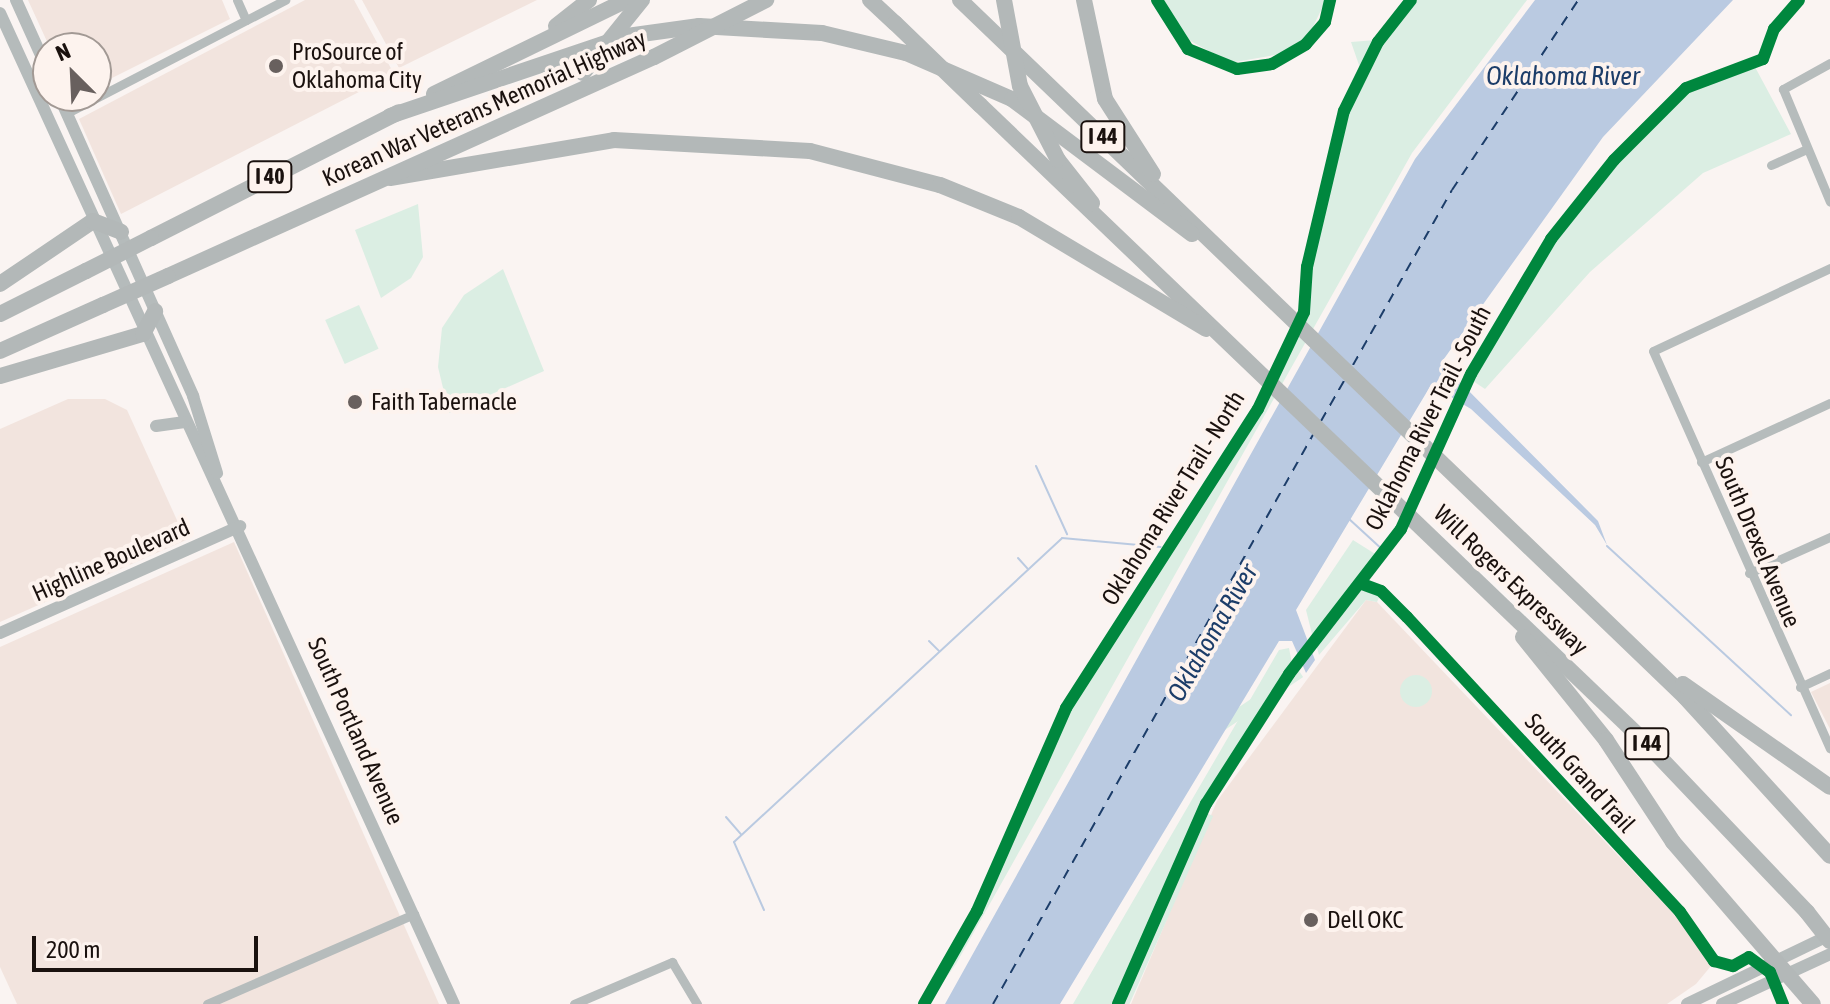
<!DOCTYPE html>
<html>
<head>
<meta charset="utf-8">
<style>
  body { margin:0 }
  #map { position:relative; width:1830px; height:1004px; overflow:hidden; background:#faf4f2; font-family:"Asap Condensed",sans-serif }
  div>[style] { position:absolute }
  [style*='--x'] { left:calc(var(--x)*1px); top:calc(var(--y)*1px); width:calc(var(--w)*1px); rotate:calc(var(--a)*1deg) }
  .built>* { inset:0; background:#f2e4de }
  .green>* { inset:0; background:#dbeee3; transform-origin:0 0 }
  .round { border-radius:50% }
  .water>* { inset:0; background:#bacae1 }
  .stream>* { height:2px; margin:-1px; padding:0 1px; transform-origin:1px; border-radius:1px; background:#bacae1 }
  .ferry>* { height:2px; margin-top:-1px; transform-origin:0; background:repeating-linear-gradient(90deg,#1c3d69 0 10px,transparent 0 18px) }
  .street>* { height:9px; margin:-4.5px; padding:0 4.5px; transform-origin:4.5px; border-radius:4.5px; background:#b6bcbc }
  .secondary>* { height:12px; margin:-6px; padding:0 6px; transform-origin:6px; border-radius:6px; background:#b5bbbb }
  .highway>* { height:16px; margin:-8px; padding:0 8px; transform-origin:8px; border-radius:8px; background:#b3b8b8 }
  .highway-bridge>* { height:16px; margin:-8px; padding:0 8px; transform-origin:8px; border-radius:8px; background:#b3b8b8 }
  .cycleway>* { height:12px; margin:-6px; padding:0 6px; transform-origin:6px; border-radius:6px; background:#00873e }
  .dots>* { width:22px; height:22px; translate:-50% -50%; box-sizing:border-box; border:4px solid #fdf3ee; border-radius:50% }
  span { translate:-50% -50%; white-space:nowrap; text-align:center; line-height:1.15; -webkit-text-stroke:8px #fdf3ee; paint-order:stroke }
  .shield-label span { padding:2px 6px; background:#fdf3ee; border:2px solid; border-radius:6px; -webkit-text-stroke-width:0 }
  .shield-label { font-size:22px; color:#1a110e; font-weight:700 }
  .poi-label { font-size:24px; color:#1a110e }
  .left { translate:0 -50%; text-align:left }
  .street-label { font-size:24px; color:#1a110e }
  .water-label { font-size:26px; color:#1c3d69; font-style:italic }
  .north { position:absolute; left:32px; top:32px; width:80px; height:80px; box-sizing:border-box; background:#fdf3ee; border:2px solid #a29994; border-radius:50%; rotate:336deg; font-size:22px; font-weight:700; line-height:32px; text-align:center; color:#1a110e }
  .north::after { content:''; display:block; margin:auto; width:28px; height:36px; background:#68605e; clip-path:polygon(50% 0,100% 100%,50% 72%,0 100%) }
  .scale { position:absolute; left:32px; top:936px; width:226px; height:36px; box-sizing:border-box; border:4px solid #1a110e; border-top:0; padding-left:10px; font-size:24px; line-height:28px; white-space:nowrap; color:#1a110e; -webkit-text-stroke:6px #fdf3ee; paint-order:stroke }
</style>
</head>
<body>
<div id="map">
  <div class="built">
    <div style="clip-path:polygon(28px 0,222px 0,230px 19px,96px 86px,96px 48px,50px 48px)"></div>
    <div style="clip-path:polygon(305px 0,354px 0,394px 74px,121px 214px,79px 119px)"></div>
    <div style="clip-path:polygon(362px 0,537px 0,399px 68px)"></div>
    <div style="clip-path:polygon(68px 399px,105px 399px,127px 410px,186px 540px,0 622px,0 429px)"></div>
    <div style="clip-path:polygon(234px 542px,439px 1004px,17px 1004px,0 967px,0 647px)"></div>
    <div style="clip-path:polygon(1366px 600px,1377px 602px,1690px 931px,1711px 966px,1696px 984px,1667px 1004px,1131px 1004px,1217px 801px)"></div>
    <div style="clip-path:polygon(1830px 683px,1830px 729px,1811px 692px)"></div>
  </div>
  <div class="green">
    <div style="clip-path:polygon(1163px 0,1326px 0,1309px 35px,1286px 53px,1230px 63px,1180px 35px)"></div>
    <div style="clip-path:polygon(1415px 0,1527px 0,1412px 153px,956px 964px,927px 1004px,984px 903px,1034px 775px,1077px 693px,1266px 398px,1305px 316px,1308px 271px,1347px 111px,1383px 37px)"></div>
    <div style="clip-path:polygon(1376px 40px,1368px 52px,1360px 68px,1351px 42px)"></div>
    <div style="clip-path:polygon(1755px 67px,1791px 134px,1703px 173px,1590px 272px,1485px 389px,1473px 381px,1547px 250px,1614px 164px,1688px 89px)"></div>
    <div style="clip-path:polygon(418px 204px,423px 257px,411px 278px,381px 298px,355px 230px)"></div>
    <div style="clip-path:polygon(503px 269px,544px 371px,449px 413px,438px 367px,442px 328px,464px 295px)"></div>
    <div style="left:359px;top:305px;width:48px;height:37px;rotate:66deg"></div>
    <div style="clip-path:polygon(1353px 540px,1380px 557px,1313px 638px,1306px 610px)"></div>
    <div style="clip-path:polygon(1361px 591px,1381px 593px,1377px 602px,1366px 600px,1319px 655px,1316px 644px)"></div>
    <div style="clip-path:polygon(1289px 648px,1292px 664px,1196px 817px,1114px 1004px,1073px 1004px,1279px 650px)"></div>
    <div style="left:1297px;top:668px;width:11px;height:155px;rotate:56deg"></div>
    <div class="round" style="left:1400px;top:675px;width:32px;height:32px"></div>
    <div style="left:1204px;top:812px;width:10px;height:210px;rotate:24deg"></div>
  </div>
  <div class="water">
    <div style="clip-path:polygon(1535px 0,1733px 0,1603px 137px,1441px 363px,1598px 521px,1607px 545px,1595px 525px,1471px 409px,1431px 385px,1296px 610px,1315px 660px,1306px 673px,1292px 641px,1279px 641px,1060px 1004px,945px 1004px,1415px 159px)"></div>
  </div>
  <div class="stream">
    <div style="--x:1036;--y:466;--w:75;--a:65.5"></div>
    <div style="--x:1348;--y:518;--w:50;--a:42.6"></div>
    <div style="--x:1607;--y:546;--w:250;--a:42.6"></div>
    <div style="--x:1018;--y:558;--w:15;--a:48"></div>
    <div style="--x:929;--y:641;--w:14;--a:45"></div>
    <div style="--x:726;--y:817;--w:23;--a:49"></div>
    <div style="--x:764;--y:910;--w:74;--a:-113.8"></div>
    <div style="--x:734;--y:842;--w:447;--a:-42.8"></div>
    <div style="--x:1062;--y:538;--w:99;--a:5.2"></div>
  </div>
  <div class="ferry">
    <div style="--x:1353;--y:365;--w:201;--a:-60.5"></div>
    <div style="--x:1452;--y:190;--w:228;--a:-56.4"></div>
    <div style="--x:1321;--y:421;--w:46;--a:-60.1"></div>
    <div style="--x:993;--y:1004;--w:655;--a:-60.66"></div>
  </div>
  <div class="street">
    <div style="--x:237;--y:0;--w:22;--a:66"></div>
    <div style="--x:1830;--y:63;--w:54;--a:151"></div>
    <div style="--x:1783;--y:89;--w:122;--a:67.4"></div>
    <div style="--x:67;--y:113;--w:246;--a:-27.4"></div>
    <div style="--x:1771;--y:165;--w:37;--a:-24"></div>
    <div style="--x:1830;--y:268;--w:195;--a:154.9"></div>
    <div style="--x:1653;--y:351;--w:435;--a:66"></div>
    <div style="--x:1701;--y:462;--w:142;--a:-24.6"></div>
    <div style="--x:1749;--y:573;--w:89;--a:-24"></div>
    <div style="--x:1800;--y:687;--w:33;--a:-25"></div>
    <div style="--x:207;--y:1004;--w:226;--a:-23.5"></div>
    <div style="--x:574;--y:1004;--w:107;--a:-23.2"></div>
    <div style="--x:672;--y:962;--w:49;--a:59.2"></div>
  </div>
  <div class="secondary">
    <div style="--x:16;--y:0;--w:78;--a:65.7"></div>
    <div style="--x:0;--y:13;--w:1090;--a:65.39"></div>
    <div style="--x:59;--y:96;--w:329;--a:65.9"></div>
    <div style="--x:193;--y:396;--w:81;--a:72.7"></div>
    <div style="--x:156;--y:426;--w:29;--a:-8"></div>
    <div style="--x:0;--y:633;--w:263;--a:-24"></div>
    <div style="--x:1687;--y:1004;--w:159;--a:-25.8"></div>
    <div style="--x:1722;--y:1004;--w:119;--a:-24.8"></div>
  </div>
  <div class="highway">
    <div style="--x:870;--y:0;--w:34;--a:43"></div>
    <div style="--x:960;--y:0;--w:1006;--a:43.87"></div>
    <div style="--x:1685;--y:697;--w:215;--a:47.6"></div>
    <div style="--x:1084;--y:0;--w:101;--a:78"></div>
    <div style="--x:1105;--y:99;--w:89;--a:57.4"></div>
    <div style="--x:556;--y:26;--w:42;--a:-38.2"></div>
    <div style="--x:434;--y:94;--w:215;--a:-26"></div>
    <div style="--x:980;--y:105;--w:925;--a:43.77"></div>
    <div style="--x:1648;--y:745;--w:231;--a:46.4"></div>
    <div style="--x:390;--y:116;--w:250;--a:-18.7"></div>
    <div style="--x:627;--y:36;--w:73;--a:-7.9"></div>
    <div style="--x:699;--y:26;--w:123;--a:3.3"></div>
    <div style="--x:822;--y:33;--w:86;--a:13.4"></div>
    <div style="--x:906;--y:53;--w:116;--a:23.5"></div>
    <div style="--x:1012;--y:99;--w:225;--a:36.9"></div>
    <div style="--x:1058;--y:160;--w:55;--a:51.7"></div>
    <div style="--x:390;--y:178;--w:227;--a:-9.6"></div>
    <div style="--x:614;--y:140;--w:196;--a:3.2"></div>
    <div style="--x:810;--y:151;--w:134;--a:14.7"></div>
    <div style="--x:940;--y:185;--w:85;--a:22.1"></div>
    <div style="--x:1019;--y:217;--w:218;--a:30.9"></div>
    <div style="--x:151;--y:238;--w:278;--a:-26.9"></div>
    <div style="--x:168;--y:276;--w:533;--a:-24.26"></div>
    <div style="--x:0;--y:284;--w:112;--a:-34.1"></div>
    <div style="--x:93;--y:221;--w:30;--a:21"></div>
    <div style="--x:0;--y:314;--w:96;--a:-26.6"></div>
    <div style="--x:0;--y:351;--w:113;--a:-24.1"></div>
    <div style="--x:0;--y:376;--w:149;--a:-16.4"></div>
    <div style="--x:143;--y:334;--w:26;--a:-62"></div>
    <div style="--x:1523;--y:637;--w:132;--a:51.1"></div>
    <div style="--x:1606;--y:740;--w:122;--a:56.7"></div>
    <div style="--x:1673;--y:842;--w:214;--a:49.2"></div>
    <div style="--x:1683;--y:684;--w:179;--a:35"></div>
  </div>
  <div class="highway-bridge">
    <div style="--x:1004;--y:0;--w:87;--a:79.5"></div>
    <div style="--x:1020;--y:86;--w:83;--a:62.8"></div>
    <div style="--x:895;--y:23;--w:118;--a:44"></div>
    <div style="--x:654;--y:57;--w:126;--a:-27"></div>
    <div style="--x:583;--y:73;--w:94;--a:-51.1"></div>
    <div style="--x:86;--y:271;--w:73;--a:-26.9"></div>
    <div style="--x:103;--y:305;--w:71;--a:-24"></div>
    <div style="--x:1807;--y:912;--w:37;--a:52"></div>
  </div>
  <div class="cycleway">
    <div style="--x:1157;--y:0;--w:58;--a:57.7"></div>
    <div style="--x:1188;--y:49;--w:53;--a:22.2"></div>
    <div style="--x:1237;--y:69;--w:35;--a:-8"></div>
    <div style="--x:1272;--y:64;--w:39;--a:-30"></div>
    <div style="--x:1306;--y:44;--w:29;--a:-49"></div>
    <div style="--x:1325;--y:22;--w:23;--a:-77"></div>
    <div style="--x:1362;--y:584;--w:20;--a:20"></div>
    <div style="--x:1381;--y:591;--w:37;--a:45"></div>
    <div style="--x:1407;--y:617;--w:402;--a:47.2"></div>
    <div style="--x:1680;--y:912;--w:60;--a:55.2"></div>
    <div style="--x:1714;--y:961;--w:20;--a:15"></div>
    <div style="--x:1733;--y:966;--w:18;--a:-29"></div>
    <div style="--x:1749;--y:957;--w:26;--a:36"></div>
    <div style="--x:1770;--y:972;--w:35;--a:68"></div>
    <div style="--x:924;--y:1004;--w:107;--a:-60.3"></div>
    <div style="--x:977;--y:911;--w:222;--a:-66.3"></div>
    <div style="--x:1066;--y:708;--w:355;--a:-57.3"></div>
    <div style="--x:1258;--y:409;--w:107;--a:-64.6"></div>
    <div style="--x:1304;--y:312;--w:45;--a:-86.2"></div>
    <div style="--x:1307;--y:267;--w:160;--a:-76.7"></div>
    <div style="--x:1344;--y:111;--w:77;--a:-63.8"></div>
    <div style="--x:1378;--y:42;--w:53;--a:-51.8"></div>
    <div style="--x:1118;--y:1004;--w:219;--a:-66.3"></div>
    <div style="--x:1206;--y:804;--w:154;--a:-57.4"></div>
    <div style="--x:1289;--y:674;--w:183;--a:-52.3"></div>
    <div style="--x:1401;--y:529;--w:170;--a:-65.7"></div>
    <div style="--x:1471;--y:374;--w:157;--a:-59.3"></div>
    <div style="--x:1551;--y:239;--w:101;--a:-51.4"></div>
    <div style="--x:1614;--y:160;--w:102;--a:-45"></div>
    <div style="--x:1686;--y:88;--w:82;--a:-20.6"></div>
    <div style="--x:1763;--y:59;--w:32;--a:-70"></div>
    <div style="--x:1774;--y:29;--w:38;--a:-49"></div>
  </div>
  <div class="dots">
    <div style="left:276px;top:66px;background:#68605e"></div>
    <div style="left:355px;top:402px;background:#68605e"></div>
    <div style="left:1311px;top:920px;background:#68605e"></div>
  </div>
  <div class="shield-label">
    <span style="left:1103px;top:137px">I 44</span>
    <span style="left:270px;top:177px">I 40</span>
    <span style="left:1647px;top:744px">I 44</span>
  </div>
  <div class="poi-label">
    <span class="left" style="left:292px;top:66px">ProSource of<br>Oklahoma City</span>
    <span class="left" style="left:371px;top:402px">Faith Tabernacle</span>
    <span class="left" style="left:1327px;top:920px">Dell OKC</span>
  </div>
  <div class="street-label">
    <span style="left:484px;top:108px;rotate:-24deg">Korean War Veterans Memorial Highway</span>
    <span style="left:1428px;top:418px;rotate:-63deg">Oklahoma River Trail - South</span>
    <span style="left:1173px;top:498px;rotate:-58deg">Oklahoma River Trail - North</span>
    <span style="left:1758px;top:542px;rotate:67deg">South Drexel Avenue</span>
    <span style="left:111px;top:560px;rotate:-24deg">Highline Boulevard</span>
    <span style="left:1511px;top:580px;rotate:44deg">Will Rogers Expressway</span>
    <span style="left:356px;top:731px;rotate:66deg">South Portland Avenue</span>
    <span style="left:1580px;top:773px;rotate:48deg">South Grand Trail</span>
  </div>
  <div class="water-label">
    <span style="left:1563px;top:77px">Oklahoma River</span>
    <span style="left:1213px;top:633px;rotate:-60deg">Oklahoma River</span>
  </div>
  <div class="north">N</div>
  <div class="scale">200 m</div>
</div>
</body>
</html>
